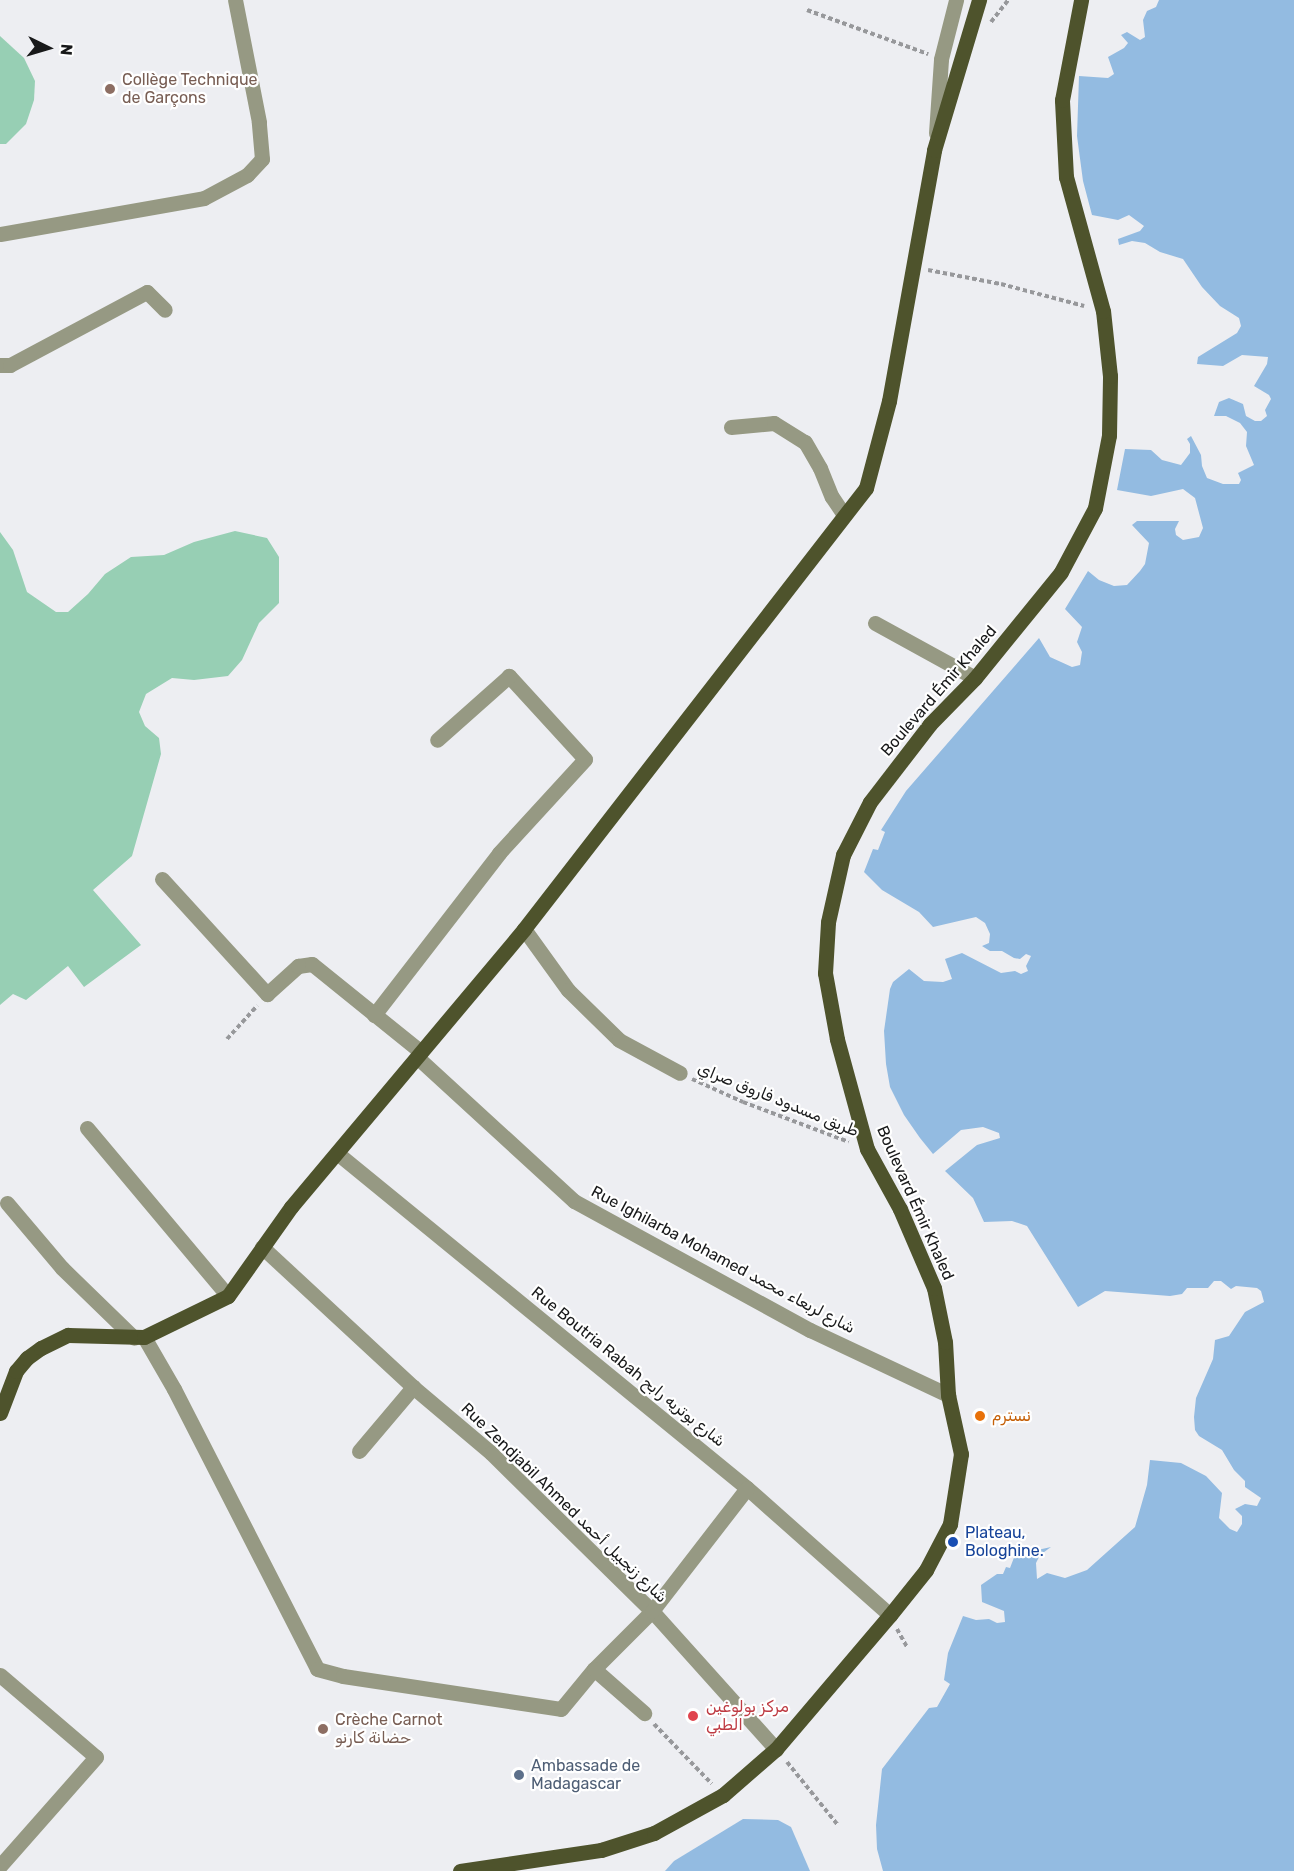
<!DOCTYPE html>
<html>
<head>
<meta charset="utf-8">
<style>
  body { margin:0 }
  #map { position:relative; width:1294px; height:1871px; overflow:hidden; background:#edeef2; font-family:Rubik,"Noto Naskh Arabic",sans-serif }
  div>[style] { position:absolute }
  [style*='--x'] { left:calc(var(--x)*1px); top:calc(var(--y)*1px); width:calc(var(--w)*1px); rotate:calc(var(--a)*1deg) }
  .green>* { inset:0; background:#97cfb4 }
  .water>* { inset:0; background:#93bbe1 }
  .path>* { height:4px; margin-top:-2px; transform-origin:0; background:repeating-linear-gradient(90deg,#97989b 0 4.5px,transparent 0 7.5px) }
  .minor>* { height:15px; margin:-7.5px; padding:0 7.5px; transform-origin:7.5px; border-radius:7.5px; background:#969983 }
  .major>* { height:15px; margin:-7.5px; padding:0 7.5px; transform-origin:7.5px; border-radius:7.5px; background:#4e532c }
  .dots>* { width:16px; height:16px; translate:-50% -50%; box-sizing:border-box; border:3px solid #fff; border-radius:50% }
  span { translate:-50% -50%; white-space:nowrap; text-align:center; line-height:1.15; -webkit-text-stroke:4.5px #fff; paint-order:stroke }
  .education-label { font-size:16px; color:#785e54 }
  .left { translate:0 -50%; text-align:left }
  .street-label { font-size:16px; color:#18191a }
  .food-label { font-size:16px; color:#c56008 }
  .transit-label { font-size:16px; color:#164399 }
  .health-label { font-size:16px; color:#be3a42 }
  .service-label { font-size:16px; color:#4e5e75 }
  .north { position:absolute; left:18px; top:18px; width:60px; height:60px; -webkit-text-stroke:4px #fff; paint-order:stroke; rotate:95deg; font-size:16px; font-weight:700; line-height:24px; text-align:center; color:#18191a }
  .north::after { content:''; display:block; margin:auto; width:21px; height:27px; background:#18191a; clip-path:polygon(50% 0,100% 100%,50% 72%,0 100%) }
</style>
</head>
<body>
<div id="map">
  <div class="green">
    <div style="clip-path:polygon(0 36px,24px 58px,35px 81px,34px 100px,26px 124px,6px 144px,0 144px)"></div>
    <div style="clip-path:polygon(235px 531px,267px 538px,279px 557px,279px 603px,259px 623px,242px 660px,228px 676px,194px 680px,172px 678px,146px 694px,139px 712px,145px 726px,159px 738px,161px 754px,132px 856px,93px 890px,141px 945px,84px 987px,68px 966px,26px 1000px,13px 994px,0 1005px,0 532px,13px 550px,27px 592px,56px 612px,68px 612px,88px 594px,105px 574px,131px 557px,164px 555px,194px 542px)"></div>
  </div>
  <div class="water">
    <div style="clip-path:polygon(1159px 0,1294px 0,1294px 1871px,883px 1871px,877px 1849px,876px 1825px,882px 1769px,929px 1708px,937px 1707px,950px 1684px,944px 1680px,948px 1653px,963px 1616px,976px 1620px,989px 1619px,997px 1623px,1005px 1622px,1004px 1611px,982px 1602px,981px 1585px,997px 1574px,1003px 1574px,1006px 1567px,1010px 1568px,1015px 1555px,1051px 1547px,1040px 1555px,1036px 1563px,1037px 1579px,1047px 1573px,1065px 1578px,1087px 1570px,1135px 1527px,1147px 1485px,1150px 1460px,1181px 1463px,1206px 1476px,1222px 1493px,1219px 1518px,1230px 1529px,1237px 1532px,1242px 1524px,1242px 1516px,1235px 1509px,1245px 1504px,1257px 1506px,1261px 1498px,1245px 1487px,1245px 1481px,1234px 1470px,1222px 1450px,1199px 1436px,1195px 1430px,1194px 1417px,1196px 1398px,1213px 1359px,1215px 1340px,1229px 1336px,1245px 1312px,1264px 1302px,1261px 1291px,1257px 1288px,1236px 1286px,1231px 1289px,1221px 1281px,1214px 1281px,1208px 1288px,1187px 1288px,1182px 1294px,1170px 1296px,1105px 1291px,1078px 1307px,1027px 1226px,1012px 1221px,984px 1222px,973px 1198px,945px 1171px,977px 1145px,1000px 1138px,999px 1133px,983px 1127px,961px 1130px,933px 1154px,920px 1138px,904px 1115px,890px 1087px,886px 1064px,884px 1031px,890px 989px,893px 982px,909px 969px,924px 981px,943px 982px,952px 979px,945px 959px,962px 953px,1001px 973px,1015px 971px,1021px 974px,1028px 971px,1026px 966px,1031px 956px,1026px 954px,1020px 959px,1014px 958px,1002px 951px,990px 951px,982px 946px,989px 943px,990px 934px,985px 923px,976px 917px,933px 927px,919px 912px,882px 890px,864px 872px,873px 849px,878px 850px,885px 832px,881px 830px,906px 791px,1039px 638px,1050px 657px,1072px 667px,1080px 665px,1082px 652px,1077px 642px,1082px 627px,1065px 609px,1088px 571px,1099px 580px,1114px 586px,1127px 585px,1140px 571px,1145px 564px,1149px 543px,1132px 525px,1137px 521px,1179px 521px,1175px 529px,1176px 535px,1183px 540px,1199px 537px,1203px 528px,1195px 498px,1183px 489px,1151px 496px,1117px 490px,1125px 449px,1151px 450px,1162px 460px,1181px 465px,1190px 453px,1190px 444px,1187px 439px,1191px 436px,1201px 455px,1202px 466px,1207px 478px,1223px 484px,1239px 484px,1241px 480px,1238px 473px,1254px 465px,1246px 446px,1247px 432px,1240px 423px,1226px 416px,1214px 416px,1219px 402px,1229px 398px,1243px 404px,1246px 416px,1255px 421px,1261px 421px,1267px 416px,1265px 410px,1271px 399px,1269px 395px,1254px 386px,1267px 364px,1268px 357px,1242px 355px,1223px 366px,1197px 364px,1198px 357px,1237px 333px,1241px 326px,1239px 318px,1220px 306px,1202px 287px,1183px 259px,1160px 252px,1145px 243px,1132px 241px,1119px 245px,1118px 239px,1140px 231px,1144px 226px,1129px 215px,1118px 220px,1092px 215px,1083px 181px,1077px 136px,1079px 76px,1108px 78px,1114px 74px,1108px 57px,1124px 48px,1128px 43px,1121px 35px,1127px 32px,1140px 40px,1145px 37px,1143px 20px,1147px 11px,1156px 7px)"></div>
    <div style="clip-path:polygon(743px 1819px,778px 1820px,791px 1827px,810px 1871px,665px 1871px,674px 1861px)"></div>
  </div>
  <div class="path">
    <div style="--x:807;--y:10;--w:129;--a:20"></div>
    <div style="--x:991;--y:22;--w:28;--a:-52"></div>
    <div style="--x:928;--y:270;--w:74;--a:10.9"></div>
    <div style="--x:1001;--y:284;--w:86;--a:14.8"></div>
    <div style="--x:227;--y:1039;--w:45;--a:-47.7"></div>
    <div style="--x:692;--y:1079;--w:56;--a:24.3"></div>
    <div style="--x:743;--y:1102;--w:113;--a:20.7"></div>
    <div style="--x:897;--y:1629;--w:21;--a:61"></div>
    <div style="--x:654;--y:1724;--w:83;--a:46"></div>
    <div style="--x:787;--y:1762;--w:80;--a:51.1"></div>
  </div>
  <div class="minor">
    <div style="--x:936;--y:133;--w:74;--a:-86.1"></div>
    <div style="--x:941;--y:59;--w:61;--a:-75.7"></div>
    <div style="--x:0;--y:234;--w:207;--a:-10"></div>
    <div style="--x:204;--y:198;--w:49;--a:-28.1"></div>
    <div style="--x:247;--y:175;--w:22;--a:-47"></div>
    <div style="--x:262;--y:159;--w:37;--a:-95"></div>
    <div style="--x:259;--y:122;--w:124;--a:-101.1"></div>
    <div style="--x:0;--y:365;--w:10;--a:0"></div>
    <div style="--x:10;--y:365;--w:155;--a:-28.1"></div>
    <div style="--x:147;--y:292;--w:25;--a:45"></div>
    <div style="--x:731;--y:427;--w:43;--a:-5.3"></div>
    <div style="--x:774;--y:423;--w:36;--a:32"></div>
    <div style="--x:805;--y:442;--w:30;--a:60"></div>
    <div style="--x:820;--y:468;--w:31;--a:68"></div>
    <div style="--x:832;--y:497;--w:22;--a:56"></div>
    <div style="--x:875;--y:623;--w:114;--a:28.8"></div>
    <div style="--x:162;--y:879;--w:156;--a:47.6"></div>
    <div style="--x:267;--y:994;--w:42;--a:-42.1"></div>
    <div style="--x:298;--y:966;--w:14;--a:-8"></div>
    <div style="--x:312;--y:964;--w:140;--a:38.9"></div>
    <div style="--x:524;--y:929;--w:75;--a:54.2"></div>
    <div style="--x:568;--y:990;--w:71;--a:44.4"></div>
    <div style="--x:619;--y:1040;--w:69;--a:28.4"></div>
    <div style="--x:374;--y:1015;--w:205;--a:-52.3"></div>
    <div style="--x:499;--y:853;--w:127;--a:-47.5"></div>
    <div style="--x:585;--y:759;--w:113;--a:-132.5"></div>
    <div style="--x:509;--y:676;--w:96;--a:138.4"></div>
    <div style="--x:418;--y:1058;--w:212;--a:42.5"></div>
    <div style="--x:574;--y:1201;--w:269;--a:28.7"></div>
    <div style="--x:810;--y:1330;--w:153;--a:25.2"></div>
    <div style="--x:87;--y:1128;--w:219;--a:50"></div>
    <div style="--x:337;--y:1153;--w:529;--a:39.25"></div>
    <div style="--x:747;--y:1488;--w:191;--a:41.6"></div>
    <div style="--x:7;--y:1203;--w:85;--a:49.8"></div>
    <div style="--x:62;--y:1268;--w:100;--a:44.2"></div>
    <div style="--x:262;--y:1247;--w:206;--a:42.8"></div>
    <div style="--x:413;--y:1387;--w:102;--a:40.2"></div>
    <div style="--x:491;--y:1453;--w:226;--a:44.5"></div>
    <div style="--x:652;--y:1611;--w:186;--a:48.1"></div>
    <div style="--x:144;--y:1337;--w:60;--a:60"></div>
    <div style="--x:174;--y:1389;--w:314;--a:62.9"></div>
    <div style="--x:317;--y:1669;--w:27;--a:15"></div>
    <div style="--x:343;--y:1676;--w:220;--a:8.6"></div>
    <div style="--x:561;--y:1709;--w:52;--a:-50.5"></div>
    <div style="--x:594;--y:1669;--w:82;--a:-45"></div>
    <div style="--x:652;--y:1611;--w:155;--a:-52.3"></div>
    <div style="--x:359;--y:1451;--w:84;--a:-49.8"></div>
    <div style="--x:594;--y:1669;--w:67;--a:41.3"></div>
    <div style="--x:0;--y:1675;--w:126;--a:40.5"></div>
    <div style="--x:96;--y:1757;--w:145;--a:131.4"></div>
  </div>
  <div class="major">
    <div style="--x:0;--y:1413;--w:45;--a:-69.1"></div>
    <div style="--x:16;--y:1371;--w:17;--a:-50"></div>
    <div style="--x:27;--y:1358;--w:17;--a:-36"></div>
    <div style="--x:41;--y:1348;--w:30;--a:-26"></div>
    <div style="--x:68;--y:1335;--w:76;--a:1.5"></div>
    <div style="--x:144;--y:1337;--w:93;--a:-26"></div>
    <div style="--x:228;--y:1296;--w:109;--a:-54.7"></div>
    <div style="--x:291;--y:1207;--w:363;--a:-50"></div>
    <div style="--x:524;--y:929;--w:558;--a:-52.21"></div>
    <div style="--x:866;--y:488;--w:90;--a:-75.2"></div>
    <div style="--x:889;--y:401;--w:255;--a:-79.8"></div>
    <div style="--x:934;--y:150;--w:157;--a:-73.3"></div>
    <div style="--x:460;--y:1871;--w:143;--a:-8.5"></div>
    <div style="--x:601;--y:1850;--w:56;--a:-17.8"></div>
    <div style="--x:654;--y:1833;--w:79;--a:-28.8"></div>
    <div style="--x:723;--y:1795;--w:70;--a:-41"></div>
    <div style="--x:776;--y:1749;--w:176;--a:-49.6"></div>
    <div style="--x:890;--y:1615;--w:58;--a:-51.3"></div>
    <div style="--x:926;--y:1570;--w:52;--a:-62.4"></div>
    <div style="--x:950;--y:1524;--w:71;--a:-81.1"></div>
    <div style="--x:961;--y:1454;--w:60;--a:-102.4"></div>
    <div style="--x:948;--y:1395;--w:53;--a:-93.2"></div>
    <div style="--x:945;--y:1342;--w:55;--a:-101.5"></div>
    <div style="--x:934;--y:1288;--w:86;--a:-113.3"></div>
    <div style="--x:900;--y:1209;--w:68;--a:-118.8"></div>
    <div style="--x:867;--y:1149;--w:114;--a:-105.3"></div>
    <div style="--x:837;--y:1039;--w:67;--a:-100.3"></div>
    <div style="--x:825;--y:973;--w:51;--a:-86.6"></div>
    <div style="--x:828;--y:922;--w:69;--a:-77.4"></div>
    <div style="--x:843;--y:855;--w:59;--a:-63"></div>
    <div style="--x:870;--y:802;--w:98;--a:-52.4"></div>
    <div style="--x:930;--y:724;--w:64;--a:-45.6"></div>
    <div style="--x:975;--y:678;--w:136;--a:-50.9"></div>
    <div style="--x:1061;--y:572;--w:72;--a:-62"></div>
    <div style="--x:1095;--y:508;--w:74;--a:-79.1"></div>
    <div style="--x:1109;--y:435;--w:59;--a:-89"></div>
    <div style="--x:1110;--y:376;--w:65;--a:-96.1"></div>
    <div style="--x:1103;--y:311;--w:139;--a:-105.4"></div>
    <div style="--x:1066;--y:177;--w:77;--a:-93"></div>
    <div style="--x:1062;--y:100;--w:102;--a:-79.2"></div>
  </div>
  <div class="dots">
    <div style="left:110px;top:89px;background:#8d6e63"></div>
    <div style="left:980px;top:1416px;background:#e8710a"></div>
    <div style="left:953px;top:1542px;background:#1a4fb4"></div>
    <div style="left:693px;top:1716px;background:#e0444e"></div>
    <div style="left:323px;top:1729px;background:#8d6e63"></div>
    <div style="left:519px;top:1775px;background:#5c6f8a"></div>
  </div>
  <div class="education-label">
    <span class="left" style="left:122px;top:89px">Collège Technique<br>de Garçons</span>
    <span class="left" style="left:335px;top:1729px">Crèche Carnot<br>حضانة كارنو</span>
  </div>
  <div class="street-label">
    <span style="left:939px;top:691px;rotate:-49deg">Boulevard Émir Khaled</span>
    <span style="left:778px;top:1100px;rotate:22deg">طريق مسدود فاروق صراي</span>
    <span style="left:915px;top:1203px;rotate:66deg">Boulevard Émir Khaled</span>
    <span style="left:723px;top:1260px;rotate:28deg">Rue Ighilarba Mohamed شارع لربعاء محمد</span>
    <span style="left:628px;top:1367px;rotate:39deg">Rue Boutria Rabah شارع بوتريه رابح</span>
    <span style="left:564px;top:1503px;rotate:44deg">Rue Zendjabil Ahmed شارع زنجبيل أحمد</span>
  </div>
  <div class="food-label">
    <span class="left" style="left:992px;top:1416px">نسترم</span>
  </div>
  <div class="transit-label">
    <span class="left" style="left:965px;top:1542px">Plateau,<br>Bologhine.</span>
  </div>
  <div class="health-label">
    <span class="left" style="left:706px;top:1716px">مركز بولوغين<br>الطبي</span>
  </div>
  <div class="service-label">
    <span class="left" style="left:531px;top:1775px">Ambassade de<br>Madagascar</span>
  </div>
  <div class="north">N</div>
</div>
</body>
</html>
